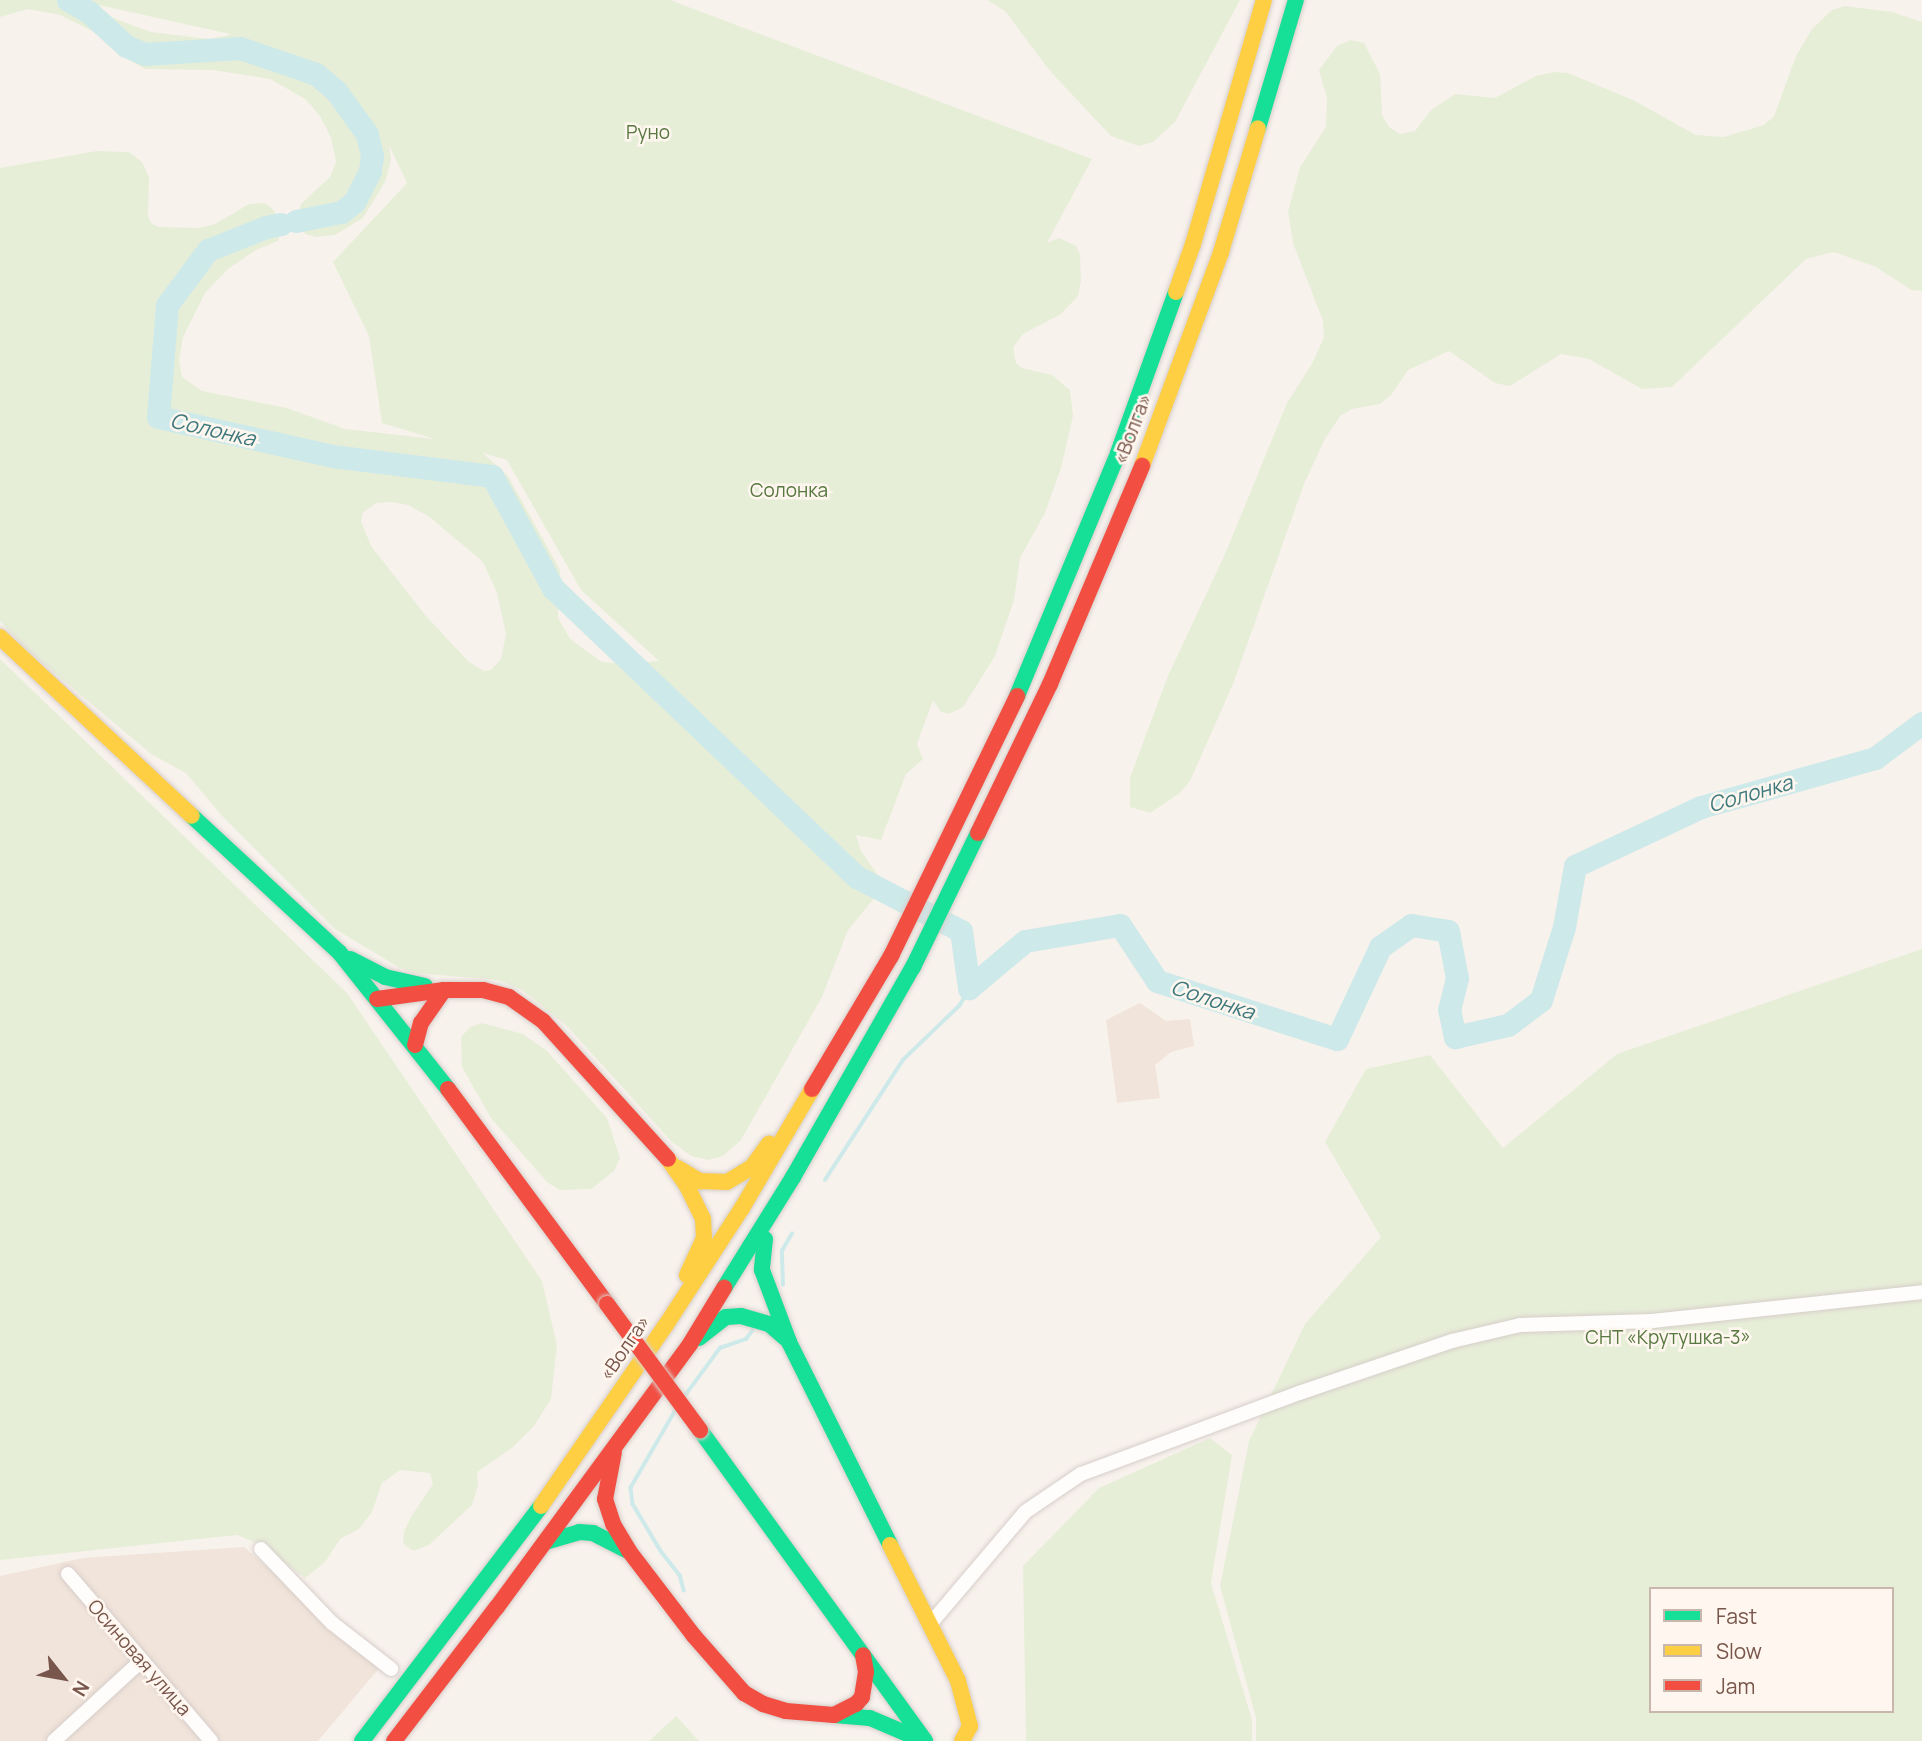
<!DOCTYPE html>
<html>
<head>
<meta charset="utf-8">
<style>
  body { margin:0 }
  #map { position:relative; width:1922px; height:1741px; overflow:hidden; background:#f8f2ed; font-family:Manrope,sans-serif }
  div>[style] { position:absolute }
  [style*='--x'] { left:calc(var(--x)*1px); top:calc(var(--y)*1px); width:calc(var(--w)*1px); rotate:calc(var(--a)*1deg) }
  .residential>* { inset:0; background:#f1e4da }
  .green>* { inset:0; background:#e7eed8 }
  .stream>* { height:3.5px; margin:-1.75px; padding:0 1.75px; transform-origin:1.75px; border-radius:1.75px; background:#cee9e9 }
  .river>* { height:23px; margin:-11.5px; padding:0 11.5px; transform-origin:11.5px; border-radius:11.5px; background:#cee9e9 }
  .roads { filter:drop-shadow(0 0 2px #d7ceca) drop-shadow(0 0 2px #d7ceca) }
  .street>* { height:14px; margin:-7px; padding:0 7px; transform-origin:7px; border-radius:7px; background:#fefdfc }
  .fast>* { height:16px; margin:-8px; padding:0 8px; transform-origin:8px; border-radius:8px; background:#16e098 }
  .slow>* { height:16px; margin:-8px; padding:0 8px; transform-origin:8px; border-radius:8px; background:#ffcf43 }
  .jam>* { height:16px; margin:-8px; padding:0 8px; transform-origin:8px; border-radius:8px; background:#f24e42 }
  .bridges { filter:drop-shadow(0 0 2px #dacfca) drop-shadow(0 0 2px #dacfca) }
  .jam-bridge>* { height:16px; margin:-8px; padding:0 8px; transform-origin:8px; border-radius:8px; background:#f24e42 }
  span { translate:-50% -50%; white-space:nowrap; text-align:center; line-height:1.15; -webkit-text-stroke:5px #fff7ef; paint-order:stroke }
  .park-label { font-size:19px; color:#577840 }
  .street-label { font-size:19px; color:#78564b }
  .water-label { font-size:21px; color:#3e797d; font-style:italic }
  .legend { position:absolute; left:1649px; top:1587px; width:245px; height:126px; box-sizing:border-box; background:#fff7ef; border:2px solid #c9b7ad; margin:0; padding:9px 12px; list-style:none; font-size:21px; color:#78564b }
  .legend li { display:flex; align-items:center; gap:14px; height:35px }
  .legend b { width:35px; border:2px solid #c9b7ad }
  .north { position:absolute; left:28px; top:1643px; width:70px; height:70px; -webkit-text-stroke:5px #fff7ef; paint-order:stroke; rotate:121deg; font-size:19px; font-weight:700; line-height:28px; text-align:center; color:#78564b }
  .north::after { content:''; display:block; margin:auto; width:24px; height:32px; background:#78564b; clip-path:polygon(50% 0,100% 100%,50% 72%,0 100%) }
</style>
</head>
<body>
<div id="map">
  <div class="residential">
    <div style="clip-path:polygon(1140px 1003px,1166px 1021px,1190px 1019px,1194px 1046px,1171px 1052px,1155px 1065px,1160px 1098px,1117px 1103px,1106px 1020px)"></div>
    <div style="clip-path:polygon(244px 1547px,381px 1666px,318px 1741px,0 1741px,0 1576px,83px 1558px)"></div>
  </div>
  <div class="green">
    <div style="clip-path:polygon(evenodd,0 0,670px 0,1092px 159px,1047px 243px,1059px 238px,1076px 246px,1080px 254px,1081px 281px,1078px 296px,1061px 314px,1023px 334px,1013px 348px,1016px 363px,1022px 368px,1052px 375px,1070px 390px,1073px 416px,1061px 468px,1045px 513px,1020px 558px,1014px 600px,995px 656px,963px 707px,949px 714px,941px 712px,933px 700px,917px 744px,923px 759px,906px 774px,881px 840px,856px 835px,861px 851px,882px 881px,881px 890px,848px 930px,822px 997px,741px 1140px,723px 1156px,708px 1160px,691px 1156px,671px 1141px,567px 1026px,522px 990px,498px 980px,416px 973px,400px 968px,335px 929px,223px 817px,186px 773px,151px 754px,25px 648px,0 621px,0 168px,97px 151px,129px 152px,142px 162px,149px 177px,148px 217px,152px 224px,159px 227px,200px 228px,215px 224px,249px 204px,264px 203px,271px 207px,284px 225px,278px 241px,256px 250px,228px 269px,205px 293px,183px 337px,179px 361px,182px 377px,202px 391px,287px 408px,345px 429px,435px 439px,382px 423px,369px 336px,333px 262px,407px 183px,389px 145px,391px 159px,385px 182px,363px 218px,335px 235px,316px 237px,305px 234px,299px 212px,301px 204px,330px 177px,336px 162px,331px 138px,320px 116px,305px 99px,270px 79px,212px 70px,145px 69px,124px 57px,98px 34px,60px 15px,28px 9px,0 17px,0 0,94px 4px,230px 34px,230px 35px,209px 39px,151px 32px,113px 18px,94px 4px,0 0,483px 453px,507px 460px,581px 590px,659px 661px,627px 664px,602px 662px,570px 639px,558px 618px,560px 570px,508px 476px,483px 453px,0 0,391px 502px,408px 505px,431px 518px,483px 562px,497px 593px,506px 634px,501px 659px,491px 670px,484px 671px,469px 662px,426px 616px,371px 546px,361px 521px,363px 513px,376px 503px,391px 502px)"></div>
    <div style="clip-path:polygon(987px 0,1240px 0,1175px 122px,1153px 142px,1139px 146px,1111px 136px,1050px 71px,1005px 11px)"></div>
    <div style="clip-path:polygon(1845px 6px,1892px 12px,1922px 22px,1922px 291px,1911px 290px,1876px 267px,1834px 252px,1806px 259px,1672px 387px,1642px 389px,1589px 359px,1561px 354px,1510px 386px,1495px 383px,1449px 351px,1408px 370px,1391px 395px,1380px 404px,1352px 409px,1340px 416px,1324px 441px,1304px 484px,1233px 684px,1190px 781px,1180px 793px,1150px 813px,1130px 807px,1130px 778px,1167px 678px,1225px 554px,1287px 403px,1312px 364px,1324px 337px,1323px 321px,1293px 243px,1288px 212px,1300px 167px,1326px 127px,1327px 98px,1319px 70px,1337px 46px,1350px 40px,1364px 43px,1380px 74px,1382px 115px,1389px 127px,1400px 134px,1415px 131px,1431px 110px,1455px 94px,1495px 98px,1536px 76px,1554px 72px,1568px 73px,1633px 100px,1696px 135px,1724px 137px,1764px 125px,1774px 116px,1796px 56px,1812px 29px,1832px 10px)"></div>
    <div style="clip-path:polygon(0 659px,347px 993px,542px 1281px,557px 1345px,551px 1399px,534px 1426px,512px 1448px,477px 1472px,478px 1485px,472px 1505px,429px 1545px,413px 1551px,403px 1543px,404px 1532px,412px 1515px,433px 1484px,430px 1473px,400px 1470px,382px 1483px,372px 1512px,359px 1529px,340px 1539px,325px 1562px,305px 1578px,259px 1544px,237px 1535px,0 1560px)"></div>
    <div style="clip-path:polygon(evenodd,1922px 949px,1922px 1741px,1256px 1741px,1256px 1718px,1220px 1586px,1249px 1441px,1305px 1324px,1381px 1237px,1325px 1142px,1366px 1069px,1430px 1055px,1503px 1148px,1617px 1054px,1922px 949px,1651px 1589px,1892px 1589px,1892px 1711px,1651px 1711px,1651px 1589px)"></div>
    <div style="clip-path:polygon(482px 1023px,523px 1034px,547px 1051px,607px 1118px,620px 1158px,614px 1171px,591px 1189px,560px 1190px,548px 1183px,491px 1118px,462px 1067px,461px 1037px,470px 1027px)"></div>
    <div style="clip-path:polygon(1210px 1438px,1232px 1455px,1211px 1583px,1252px 1720px,1252px 1741px,1026px 1741px,1023px 1566px,1099px 1488px)"></div>
    <div style="clip-path:polygon(676px 1716px,699px 1741px,649px 1741px)"></div>
  </div>
  <div class="stream">
    <div style="--x:825;--y:1180;--w:143;--a:-57"></div>
    <div style="--x:903;--y:1060;--w:79;--a:-44"></div>
    <div style="--x:960;--y:1005;--w:19;--a:-62"></div>
    <div style="--x:783;--y:1285;--w:34;--a:-92"></div>
    <div style="--x:782;--y:1251;--w:20;--a:-60"></div>
    <div style="--x:684;--y:1397;--w:61;--a:-53.7"></div>
    <div style="--x:720;--y:1348;--w:28;--a:-19"></div>
    <div style="--x:746;--y:1339;--w:11;--a:-52"></div>
    <div style="--x:676;--y:1410;--w:90;--a:120"></div>
    <div style="--x:631;--y:1488;--w:16;--a:83"></div>
    <div style="--x:633;--y:1504;--w:55;--a:59.2"></div>
    <div style="--x:661;--y:1551;--w:31;--a:52"></div>
    <div style="--x:680;--y:1575;--w:16;--a:75"></div>
  </div>
  <div class="river">
    <div style="--x:68;--y:0;--w:24;--a:30"></div>
    <div style="--x:89;--y:12;--w:50;--a:42.6"></div>
    <div style="--x:126;--y:46;--w:21;--a:23"></div>
    <div style="--x:145;--y:54;--w:95;--a:-3.6"></div>
    <div style="--x:240;--y:48;--w:80;--a:18.9"></div>
    <div style="--x:316;--y:74;--w:26;--a:40"></div>
    <div style="--x:336;--y:91;--w:53;--a:54.2"></div>
    <div style="--x:367;--y:134;--w:23;--a:77"></div>
    <div style="--x:372;--y:156;--w:15;--a:98"></div>
    <div style="--x:370;--y:171;--w:35;--a:117"></div>
    <div style="--x:354;--y:202;--w:16;--a:142"></div>
    <div style="--x:341;--y:212;--w:46;--a:168.7"></div>
    <div style="--x:281;--y:224;--w:15;--a:169"></div>
    <div style="--x:266;--y:227;--w:62;--a:158.4"></div>
    <div style="--x:208;--y:250;--w:69;--a:126.7"></div>
    <div style="--x:167;--y:305;--w:112;--a:94.6"></div>
    <div style="--x:158;--y:417;--w:178;--a:12.6"></div>
    <div style="--x:332;--y:456;--w:161;--a:7.1"></div>
    <div style="--x:492;--y:476;--w:128;--a:61.4"></div>
    <div style="--x:553;--y:588;--w:419;--a:43.6"></div>
    <div style="--x:857;--y:877;--w:117;--a:27.4"></div>
    <div style="--x:961;--y:931;--w:58;--a:82"></div>
    <div style="--x:969;--y:988;--w:73;--a:-40"></div>
    <div style="--x:1025;--y:941;--w:96;--a:-9.6"></div>
    <div style="--x:1120;--y:925;--w:67;--a:56.5"></div>
    <div style="--x:1157;--y:981;--w:189;--a:17.9"></div>
    <div style="--x:1337;--y:1039;--w:102;--a:-64.9"></div>
    <div style="--x:1380;--y:947;--w:38;--a:-35"></div>
    <div style="--x:1411;--y:925;--w:37;--a:9"></div>
    <div style="--x:1448;--y:931;--w:48;--a:79.2"></div>
    <div style="--x:1457;--y:978;--w:32;--a:104"></div>
    <div style="--x:1449;--y:1009;--w:29;--a:78"></div>
    <div style="--x:1455;--y:1037;--w:54;--a:-12.8"></div>
    <div style="--x:1508;--y:1025;--w:41;--a:-37.1"></div>
    <div style="--x:1541;--y:1000;--w:77;--a:-72.5"></div>
    <div style="--x:1564;--y:927;--w:62;--a:-79.8"></div>
    <div style="--x:1575;--y:866;--w:139;--a:-25.1"></div>
    <div style="--x:1701;--y:807;--w:181;--a:-15.7"></div>
    <div style="--x:1875;--y:758;--w:59;--a:-36.7"></div>
  </div>
  <div class="roads">
    <div class="street">
      <div style="--x:261;--y:1549;--w:103;--a:46.2"></div>
      <div style="--x:332;--y:1623;--w:75;--a:37.9"></div>
      <div style="--x:68;--y:1574;--w:220;--a:49.4"></div>
      <div style="--x:931;--y:1623;--w:145;--a:-49.7"></div>
      <div style="--x:1025;--y:1512;--w:68;--a:-34.2"></div>
      <div style="--x:1081;--y:1474;--w:233;--a:-20.4"></div>
      <div style="--x:1299;--y:1393;--w:162;--a:-18.8"></div>
      <div style="--x:1452;--y:1341;--w:70;--a:-13.2"></div>
      <div style="--x:1520;--y:1325;--w:132;--a:-1.7"></div>
      <div style="--x:1652;--y:1321;--w:272;--a:-6.1"></div>
      <div style="--x:54;--y:1741;--w:118;--a:-42.6"></div>
    </div>
    <div class="fast">
      <div style="--x:1258;--y:128;--w:134;--a:-73.5"></div>
      <div style="--x:1017;--y:696;--w:263;--a:-67.4"></div>
      <div style="--x:1118;--y:453;--w:171;--a:-70.2"></div>
      <div style="--x:192;--y:816;--w:200;--a:42.8"></div>
      <div style="--x:339;--y:952;--w:175;--a:51.5"></div>
      <div style="--x:350;--y:959;--w:39;--a:27"></div>
      <div style="--x:385;--y:977;--w:41;--a:12.7"></div>
      <div style="--x:765;--y:1239;--w:31;--a:96"></div>
      <div style="--x:762;--y:1270;--w:77;--a:69.4"></div>
      <div style="--x:789;--y:1342;--w:227;--a:63.5"></div>
      <div style="--x:724;--y:1288;--w:131;--a:-58.1"></div>
      <div style="--x:793;--y:1177;--w:242;--a:-60.3"></div>
      <div style="--x:913;--y:967;--w:149;--a:-64.1"></div>
      <div style="--x:699;--y:1338;--w:34;--a:-38"></div>
      <div style="--x:726;--y:1317;--w:15;--a:-4"></div>
      <div style="--x:741;--y:1316;--w:29;--a:16"></div>
      <div style="--x:769;--y:1324;--w:21;--a:41"></div>
      <div style="--x:700;--y:1430;--w:384;--a:54.1"></div>
      <div style="--x:545;--y:1542;--w:35;--a:-16"></div>
      <div style="--x:579;--y:1532;--w:14;--a:4"></div>
      <div style="--x:593;--y:1533;--w:38;--a:27"></div>
      <div style="--x:834;--y:1715;--w:36;--a:5"></div>
      <div style="--x:870;--y:1718;--w:59;--a:23.1"></div>
      <div style="--x:362;--y:1741;--w:295;--a:-52.7"></div>
    </div>
    <div class="slow">
      <div style="--x:1176;--y:292;--w:51;--a:-70.5"></div>
      <div style="--x:1193;--y:244;--w:254;--a:-73.8"></div>
      <div style="--x:1142;--y:466;--w:228;--a:-69.7"></div>
      <div style="--x:1221;--y:252;--w:129;--a:-73.4"></div>
      <div style="--x:0;--y:637;--w:262;--a:43"></div>
      <div style="--x:668;--y:1159;--w:33;--a:55"></div>
      <div style="--x:687;--y:1186;--w:37;--a:64"></div>
      <div style="--x:703;--y:1219;--w:19;--a:87"></div>
      <div style="--x:704;--y:1238;--w:41;--a:114.7"></div>
      <div style="--x:678;--y:1168;--w:26;--a:31"></div>
      <div style="--x:700;--y:1181;--w:27;--a:2"></div>
      <div style="--x:727;--y:1182;--w:29;--a:-31"></div>
      <div style="--x:752;--y:1167;--w:29;--a:-54"></div>
      <div style="--x:541;--y:1506;--w:220;--a:-55.4"></div>
      <div style="--x:666;--y:1325;--w:140;--a:-57"></div>
      <div style="--x:742;--y:1208;--w:138;--a:-59.5"></div>
      <div style="--x:890;--y:1545;--w:152;--a:63.4"></div>
      <div style="--x:958;--y:1681;--w:47;--a:75.1"></div>
      <div style="--x:970;--y:1726;--w:17;--a:118"></div>
    </div>
    <div class="jam">
      <div style="--x:978;--y:833;--w:165;--a:-64.2"></div>
      <div style="--x:1050;--y:684;--w:237;--a:-67.1"></div>
      <div style="--x:377;--y:999;--w:68;--a:-7.7"></div>
      <div style="--x:444;--y:990;--w:39;--a:0"></div>
      <div style="--x:483;--y:990;--w:27;--a:15"></div>
      <div style="--x:509;--y:997;--w:42;--a:35.2"></div>
      <div style="--x:543;--y:1021;--w:186;--a:47.8"></div>
      <div style="--x:415;--y:1045;--w:23;--a:-75"></div>
      <div style="--x:421;--y:1023;--w:40;--a:-55.1"></div>
      <div style="--x:448;--y:1089;--w:267;--a:53.5"></div>
      <div style="--x:812;--y:1089;--w:155;--a:-59.3"></div>
      <div style="--x:891;--y:956;--w:289;--a:-64.1"></div>
      <div style="--x:614;--y:1452;--w:48;--a:100.8"></div>
      <div style="--x:605;--y:1499;--w:26;--a:72"></div>
      <div style="--x:613;--y:1524;--w:31;--a:59"></div>
      <div style="--x:629;--y:1551;--w:107;--a:52.6"></div>
      <div style="--x:694;--y:1636;--w:76;--a:48.7"></div>
      <div style="--x:744;--y:1693;--w:22;--a:30"></div>
      <div style="--x:763;--y:1704;--w:24;--a:17"></div>
      <div style="--x:786;--y:1711;--w:48;--a:4.8"></div>
      <div style="--x:834;--y:1715;--w:25;--a:-27"></div>
      <div style="--x:856;--y:1704;--w:9;--a:-49"></div>
      <div style="--x:862;--y:1697;--w:25;--a:-81"></div>
      <div style="--x:866;--y:1672;--w:17;--a:-100"></div>
      <div style="--x:394;--y:1741;--w:169;--a:-52.5"></div>
      <div style="--x:497;--y:1607;--w:326;--a:-53.7"></div>
      <div style="--x:690;--y:1344;--w:66;--a:-58.7"></div>
    </div>
  </div>
  <div class="bridges">
    <div class="jam-bridge">
      <div style="--x:607;--y:1304;--w:157;--a:53.6"></div>
    </div>
  </div>
  <div class="park-label">
    <span style="left:648px;top:133px">Руно</span>
    <span style="left:789px;top:491px">Солонка</span>
    <span style="left:1668px;top:1338px">СНТ «Крутушка-3»</span>
  </div>
  <div class="street-label">
    <span style="left:1133px;top:429px;rotate:-69deg">«Волга»</span>
    <span style="left:625px;top:1348px;rotate:-56deg">«Волга»</span>
    <span style="left:139px;top:1658px;rotate:49deg">Осиновая улица</span>
  </div>
  <div class="water-label">
    <span style="left:213px;top:429px;rotate:13deg">Солонка</span>
    <span style="left:1750px;top:793px;rotate:-16deg">Солонка</span>
    <span style="left:1213px;top:999px;rotate:18deg">Солонка</span>
  </div>
  <ul class="legend">
  <li><b style="height:9px;background:#16e098"></b>Fast</li>
  <li><b style="height:9px;background:#ffcf43"></b>Slow</li>
  <li><b style="height:9px;background:#f24e42"></b>Jam</li>
  </ul>
  <div class="north">N</div>
</div>
</body>
</html>
